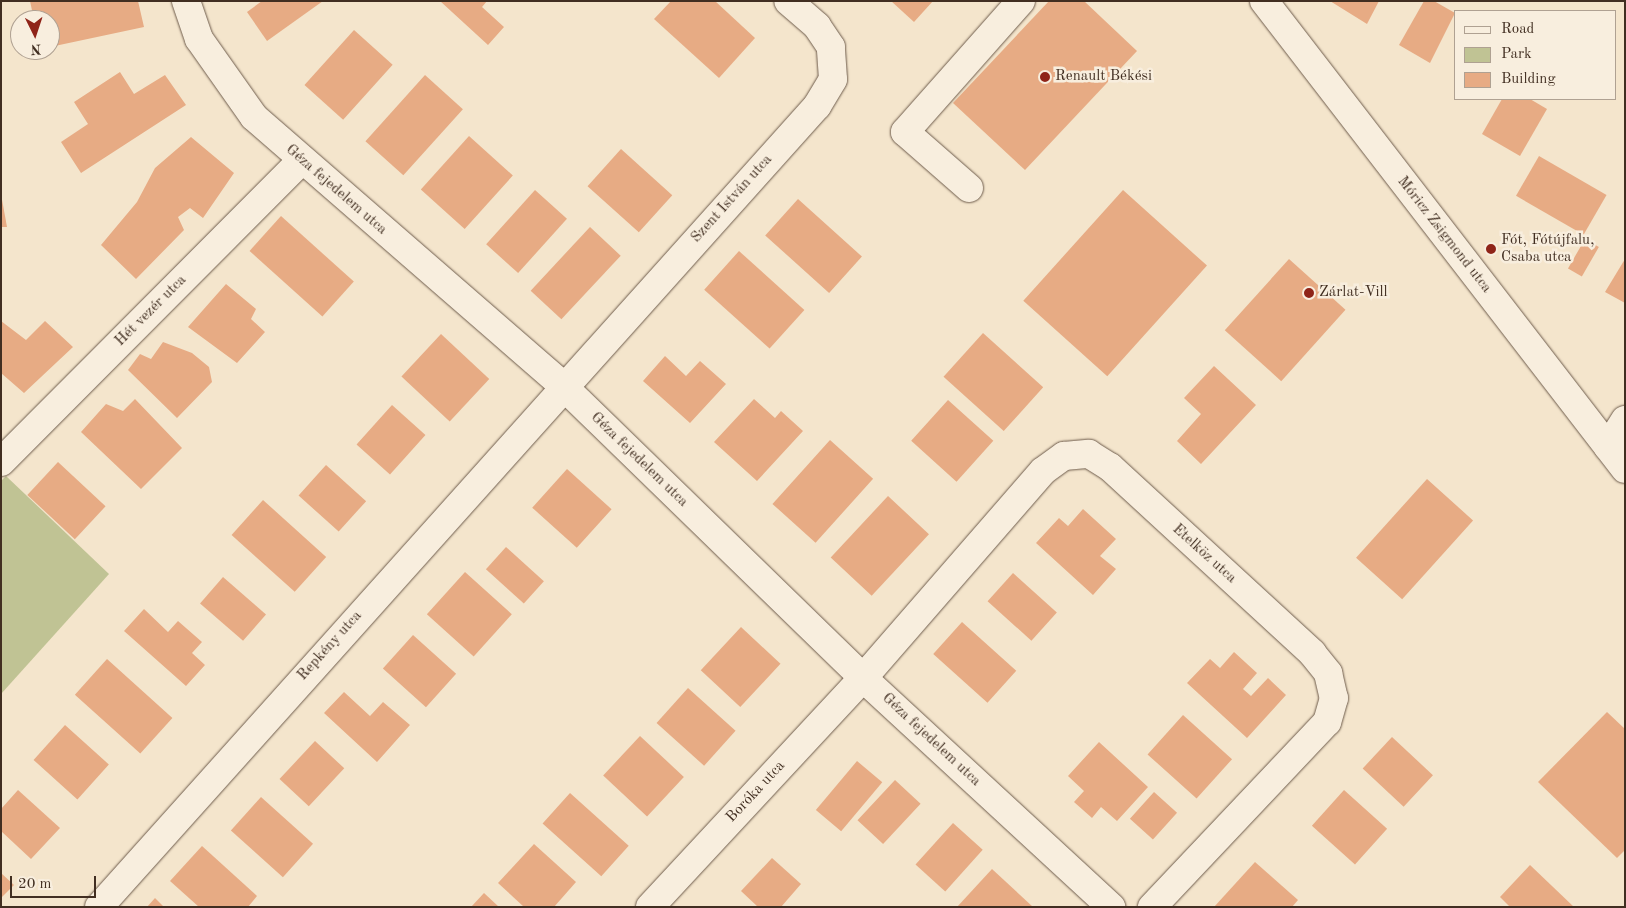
<!DOCTYPE html>
<html>
<head>
<meta charset="utf-8">
<style>
  body { margin:0 }
  #map { position:relative; width:1626px; height:908px; overflow:hidden; background:#f4e5cc; font-family:"Old Standard TT",serif }
  div>[style] { position:absolute }
  [style*='--x'] { left:calc(var(--x)*1px); top:calc(var(--y)*1px); width:calc(var(--w)*1px); rotate:calc(var(--a)*1deg) }
  .green>* { inset:0; background:#c0c394 }
  .building>* { inset:0; background:#e7ab84; transform-origin:0 0 }
  .roads { filter:drop-shadow(0 0 1px #6e5c4c) drop-shadow(0 0 1px #6e5c4c) }
  .minor>* { height:28px; margin:-14px; padding:0 14px; transform-origin:14px; border-radius:14px; background:#f8eede }
  .dots>* { width:14px; height:14px; translate:-50% -50%; box-sizing:border-box; border:2px solid #f8eede; border-radius:50% }
  span { translate:-50% -50%; white-space:nowrap; text-align:center; line-height:1.15; -webkit-text-stroke:5px #f8eede; paint-order:stroke }
  .poi-label { font-size:15px; color:#412e21 }
  .left { translate:0 -50%; text-align:left }
  .street-label { font-size:15px; color:#412e21 }
  .frame { position:absolute; inset:0; border:2px solid #412e21; pointer-events:none }
  .legend { position:absolute; left:1454px; top:10px; width:162px; height:90px; box-sizing:border-box; background:#f8eede; border:1px solid #afa192; margin:0; padding:6px 9px; list-style:none; font-size:15px; color:#412e21 }
  .legend li { display:flex; align-items:center; gap:10px; height:25px }
  .legend b { width:25px; border:1px solid #afa192 }
  .north { position:absolute; left:10px; top:10px; width:50px; height:50px; box-sizing:border-box; background:#f8eede; border:1px solid #afa192; border-radius:50%; rotate:176deg; font-size:14px; font-weight:700; line-height:20px; text-align:center; color:#412e21 }
  .north::after { content:''; display:block; margin:auto; width:18px; height:22px; background:#8f2418; clip-path:polygon(50% 0,100% 100%,50% 72%,0 100%) }
  .scale { position:absolute; left:10px; top:876px; width:86px; height:22px; box-sizing:border-box; border:2px solid #412e21; border-top:0; padding-left:6px; font-size:15px; line-height:18px; white-space:nowrap; color:#412e21; -webkit-text-stroke:4px #f8eede; paint-order:stroke }
</style>
</head>
<body>
<div id="map">
  <div class="green">
    <div style="clip-path:polygon(6px 476px,109px 574px,1px 694px,1px 481px)"></div>
  </div>
  <div class="building">
    <div style="clip-path:polygon(30px 1px,138px 1px,144px 27px,50px 47px,50px 20px,34px 20px)"></div>
    <div style="clip-path:polygon(262px 1px,323px 1px,267px 41px,247px 12px)"></div>
    <div style="clip-path:polygon(440px 1px,487px 1px,482px 7px,504px 27px,488px 45px)"></div>
    <div style="clip-path:polygon(671px 1px,715px 1px,755px 38px,719px 78px,654px 19px)"></div>
    <div style="clip-path:polygon(891px 1px,933px 1px,914px 22px)"></div>
    <div style="clip-path:polygon(1049px 1px,1084px 1px,1137px 51px,1025px 170px,953px 103px)"></div>
    <div style="clip-path:polygon(1330px 1px,1379px 1px,1367px 24px)"></div>
    <div style="clip-path:polygon(1424px 1px,1434px 1px,1455px 13px,1430px 63px,1399px 45px)"></div>
    <div style="left:354px;top:30px;width:52px;height:74px;rotate:42deg"></div>
    <div style="clip-path:polygon(120px 72px,134px 94px,165px 75px,186px 105px,81px 173px,61px 142px,88px 124px,74px 102px)"></div>
    <div style="left:425px;top:75px;width:51px;height:89px;rotate:42deg"></div>
    <div style="clip-path:polygon(1502px 99px,1530px 99px,1547px 109px,1520px 156px,1482px 134px)"></div>
    <div style="left:469px;top:136px;width:59px;height:72px;rotate:42deg"></div>
    <div style="clip-path:polygon(191px 137px,234px 173px,203px 218px,190px 208px,178px 217px,184px 230px,136px 279px,101px 245px,137px 202px,155px 168px)"></div>
    <div style="left:621px;top:149px;width:69px;height:50px;rotate:42deg"></div>
    <div style="left:1539px;top:156px;width:78px;height:46px;rotate:30deg"></div>
    <div style="left:535px;top:190px;width:43px;height:73px;rotate:42deg"></div>
    <div style="left:1123px;top:190px;width:113px;height:149px;rotate:42deg"></div>
    <div style="clip-path:polygon(1px 194px,7px 227px,1px 227px)"></div>
    <div style="left:798px;top:199px;width:86px;height:49px;rotate:42deg"></div>
    <div style="left:281px;top:216px;width:98px;height:47px;rotate:42deg"></div>
    <div style="left:590px;top:227px;width:42px;height:87px;rotate:43deg"></div>
    <div style="left:1585px;top:239px;width:16px;height:34px;rotate:30deg"></div>
    <div style="left:739px;top:251px;width:88px;height:52px;rotate:42deg"></div>
    <div style="left:1289px;top:259px;width:76px;height:96px;rotate:42deg"></div>
    <div style="clip-path:polygon(1625px 259px,1625px 303px,1605px 292px)"></div>
    <div style="clip-path:polygon(226px 284px,256px 309px,251px 319px,265px 332px,237px 363px,188px 327px)"></div>
    <div style="clip-path:polygon(1px 321px,26px 340px,45px 321px,73px 347px,24px 393px,1px 373px)"></div>
    <div style="left:983px;top:333px;width:81px;height:59px;rotate:42deg"></div>
    <div style="left:441px;top:334px;width:66px;height:58px;rotate:43deg"></div>
    <div style="clip-path:polygon(163px 342px,192px 353px,209px 367px,212px 382px,177px 418px,128px 370px,140px 354px,151px 359px)"></div>
    <div style="clip-path:polygon(665px 356px,686px 376px,700px 361px,726px 384px,690px 423px,643px 381px)"></div>
    <div style="clip-path:polygon(1214px 366px,1256px 405px,1201px 464px,1177px 441px,1201px 414px,1184px 398px)"></div>
    <div style="clip-path:polygon(135px 399px,182px 448px,141px 489px,81px 432px,106px 404px,123px 411px)"></div>
    <div style="clip-path:polygon(754px 399px,775px 418px,781px 411px,803px 431px,757px 481px,714px 442px)"></div>
    <div style="left:948px;top:400px;width:61px;height:55px;rotate:42deg"></div>
    <div style="left:392px;top:405px;width:45px;height:53px;rotate:42deg"></div>
    <div style="left:830px;top:440px;width:58px;height:86px;rotate:42deg"></div>
    <div style="left:58px;top:462px;width:65px;height:45px;rotate:43deg"></div>
    <div style="left:326px;top:465px;width:54px;height:41px;rotate:42deg"></div>
    <div style="left:567px;top:469px;width:60px;height:52px;rotate:42deg"></div>
    <div style="left:1427px;top:479px;width:62px;height:106px;rotate:42deg"></div>
    <div style="left:888px;top:496px;width:56px;height:84px;rotate:43deg"></div>
    <div style="left:263px;top:500px;width:85px;height:47px;rotate:42deg"></div>
    <div style="clip-path:polygon(1083px 509px,1116px 539px,1100px 556px,1116px 569px,1093px 595px,1036px 543px,1059px 518px,1068px 526px)"></div>
    <div style="left:506px;top:547px;width:51px;height:30px;rotate:42deg"></div>
    <div style="left:465px;top:572px;width:63px;height:57px;rotate:42deg"></div>
    <div style="left:1013px;top:573px;width:59px;height:38px;rotate:42deg"></div>
    <div style="left:223px;top:577px;width:57px;height:35px;rotate:41deg"></div>
    <div style="clip-path:polygon(144px 609px,168px 632px,178px 621px,202px 642px,192px 653px,205px 665px,186px 686px,124px 631px)"></div>
    <div style="left:962px;top:622px;width:73px;height:43px;rotate:42deg"></div>
    <div style="left:741px;top:627px;width:54px;height:59px;rotate:43deg"></div>
    <div style="left:413px;top:635px;width:58px;height:45px;rotate:42deg"></div>
    <div style="clip-path:polygon(1234px 652px,1257px 673px,1243px 689px,1251px 696px,1268px 678px,1286px 695px,1247px 738px,1187px 683px,1210px 659px,1220px 668px)"></div>
    <div style="left:107px;top:659px;width:88px;height:48px;rotate:42deg"></div>
    <div style="left:688px;top:688px;width:64px;height:47px;rotate:42deg"></div>
    <div style="clip-path:polygon(344px 692px,370px 716px,383px 702px,410px 725px,377px 762px,324px 713px)"></div>
    <div style="clip-path:polygon(1607px 712px,1625px 729px,1625px 850px,1617px 858px,1538px 782px)"></div>
    <div style="left:1183px;top:715px;width:66px;height:53px;rotate:42deg"></div>
    <div style="left:65px;top:725px;width:59px;height:47px;rotate:42deg"></div>
    <div style="left:640px;top:736px;width:60px;height:54px;rotate:43deg"></div>
    <div style="left:1392px;top:737px;width:56px;height:43px;rotate:43deg"></div>
    <div style="left:315px;top:741px;width:40px;height:52px;rotate:43deg"></div>
    <div style="clip-path:polygon(1099px 742px,1148px 787px,1117px 821px,1101px 807px,1092px 818px,1074px 802px,1084px 791px,1068px 776px)"></div>
    <div style="left:857px;top:761px;width:33px;height:64px;rotate:40deg"></div>
    <div style="left:895px;top:780px;width:35px;height:55px;rotate:43deg"></div>
    <div style="clip-path:polygon(18px 790px,60px 828px,31px 859px,1px 831px,1px 809px)"></div>
    <div style="left:1344px;top:790px;width:58px;height:48px;rotate:42deg"></div>
    <div style="left:1154px;top:792px;width:31px;height:36px;rotate:42deg"></div>
    <div style="left:570px;top:793px;width:79px;height:41px;rotate:42deg"></div>
    <div style="left:261px;top:797px;width:70px;height:45px;rotate:42deg"></div>
    <div style="left:953px;top:823px;width:40px;height:56px;rotate:42deg"></div>
    <div style="clip-path:polygon(534px 844px,576px 882px,554px 907px,524px 907px,498px 883px)"></div>
    <div style="clip-path:polygon(202px 846px,257px 896px,248px 907px,199px 907px,170px 881px)"></div>
    <div style="clip-path:polygon(772px 858px,801px 884px,781px 907px,758px 907px,741px 891px)"></div>
    <div style="clip-path:polygon(1255px 862px,1298px 900px,1292px 907px,1214px 907px)"></div>
    <div style="clip-path:polygon(1530px 865px,1574px 907px,1510px 907px,1500px 897px)"></div>
    <div style="clip-path:polygon(992px 869px,1033px 907px,957px 907px)"></div>
    <div style="clip-path:polygon(1px 873px,14px 885px,1px 898px)"></div>
    <div style="clip-path:polygon(484px 893px,499px 907px,471px 907px)"></div>
    <div style="clip-path:polygon(155px 898px,164px 907px,147px 907px)"></div>
  </div>
  <div class="roads">
    <div class="minor">
      <div style="--x:186;--y:1;--w:40;--a:71.1"></div>
      <div style="--x:199;--y:39;--w:95;--a:54.8"></div>
      <div style="--x:254;--y:117;--w:408;--a:41"></div>
      <div style="--x:562;--y:385;--w:420;--a:44.2"></div>
      <div style="--x:863;--y:678;--w:338;--a:42.7"></div>
      <div style="--x:1264;--y:1;--w:591;--a:52.35"></div>
      <div style="--x:969;--y:188;--w:85;--a:-138.8"></div>
      <div style="--x:905;--y:132;--w:175;--a:-48.5"></div>
      <div style="--x:1608;--y:447;--w:32;--a:-58"></div>
      <div style="--x:1;--y:462;--w:425;--a:-45.1"></div>
      <div style="--x:99;--y:907;--w:1076;--a:-48.13"></div>
      <div style="--x:817;--y:106;--w:31;--a:-59"></div>
      <div style="--x:833;--y:79;--w:32;--a:-94"></div>
      <div style="--x:831;--y:47;--w:25;--a:-124"></div>
      <div style="--x:817;--y:26;--w:38;--a:-139"></div>
      <div style="--x:650;--y:907;--w:313;--a:-47.1"></div>
      <div style="--x:863;--y:678;--w:274;--a:-49"></div>
      <div style="--x:1043;--y:471;--w:26;--a:-36"></div>
      <div style="--x:1064;--y:456;--w:25;--a:-5"></div>
      <div style="--x:1089;--y:454;--w:25;--a:32"></div>
      <div style="--x:1110;--y:467;--w:275;--a:42.6"></div>
      <div style="--x:1312;--y:653;--w:26;--a:51"></div>
      <div style="--x:1328;--y:673;--w:26;--a:77"></div>
      <div style="--x:1334;--y:698;--w:25;--a:106"></div>
      <div style="--x:1327;--y:722;--w:255;--a:133.4"></div>
    </div>
  </div>
  <div class="dots">
    <div style="left:1045px;top:77px;background:#8f2418"></div>
    <div style="left:1491px;top:249px;background:#8f2418"></div>
    <div style="left:1309px;top:293px;background:#8f2418"></div>
  </div>
  <div class="poi-label">
    <span class="left" style="left:1055px;top:77px">Renault Békési</span>
    <span class="left" style="left:1501px;top:249px">Fót, Fótújfalu,<br>Csaba utca</span>
    <span class="left" style="left:1319px;top:293px">Zárlat-Vill</span>
  </div>
  <div class="street-label">
    <span style="left:336px;top:190px;rotate:41deg">Géza fejedelem utca</span>
    <span style="left:732px;top:199px;rotate:-48deg">Szent István utca</span>
    <span style="left:1444px;top:235px;rotate:52deg">Móricz Zsigmond utca</span>
    <span style="left:151px;top:311px;rotate:-45deg">Hét vezér utca</span>
    <span style="left:639px;top:460px;rotate:44deg">Géza fejedelem utca</span>
    <span style="left:1204px;top:554px;rotate:42deg">Etelköz utca</span>
    <span style="left:330px;top:646px;rotate:-48deg">Repkény utca</span>
    <span style="left:931px;top:740px;rotate:43deg">Géza fejedelem utca</span>
    <span style="left:756px;top:792px;rotate:-47deg">Boróka utca</span>
  </div>
  <div class="frame"></div>
  <ul class="legend">
  <li><b style="height:6px;background:#f8eede"></b>Road</li>
  <li><b style="height:14px;background:#c0c394"></b>Park</li>
  <li><b style="height:14px;background:#e7ab84"></b>Building</li>
  </ul>
  <div class="north">N</div>
  <div class="scale">20 m</div>
</div>
</body>
</html>
